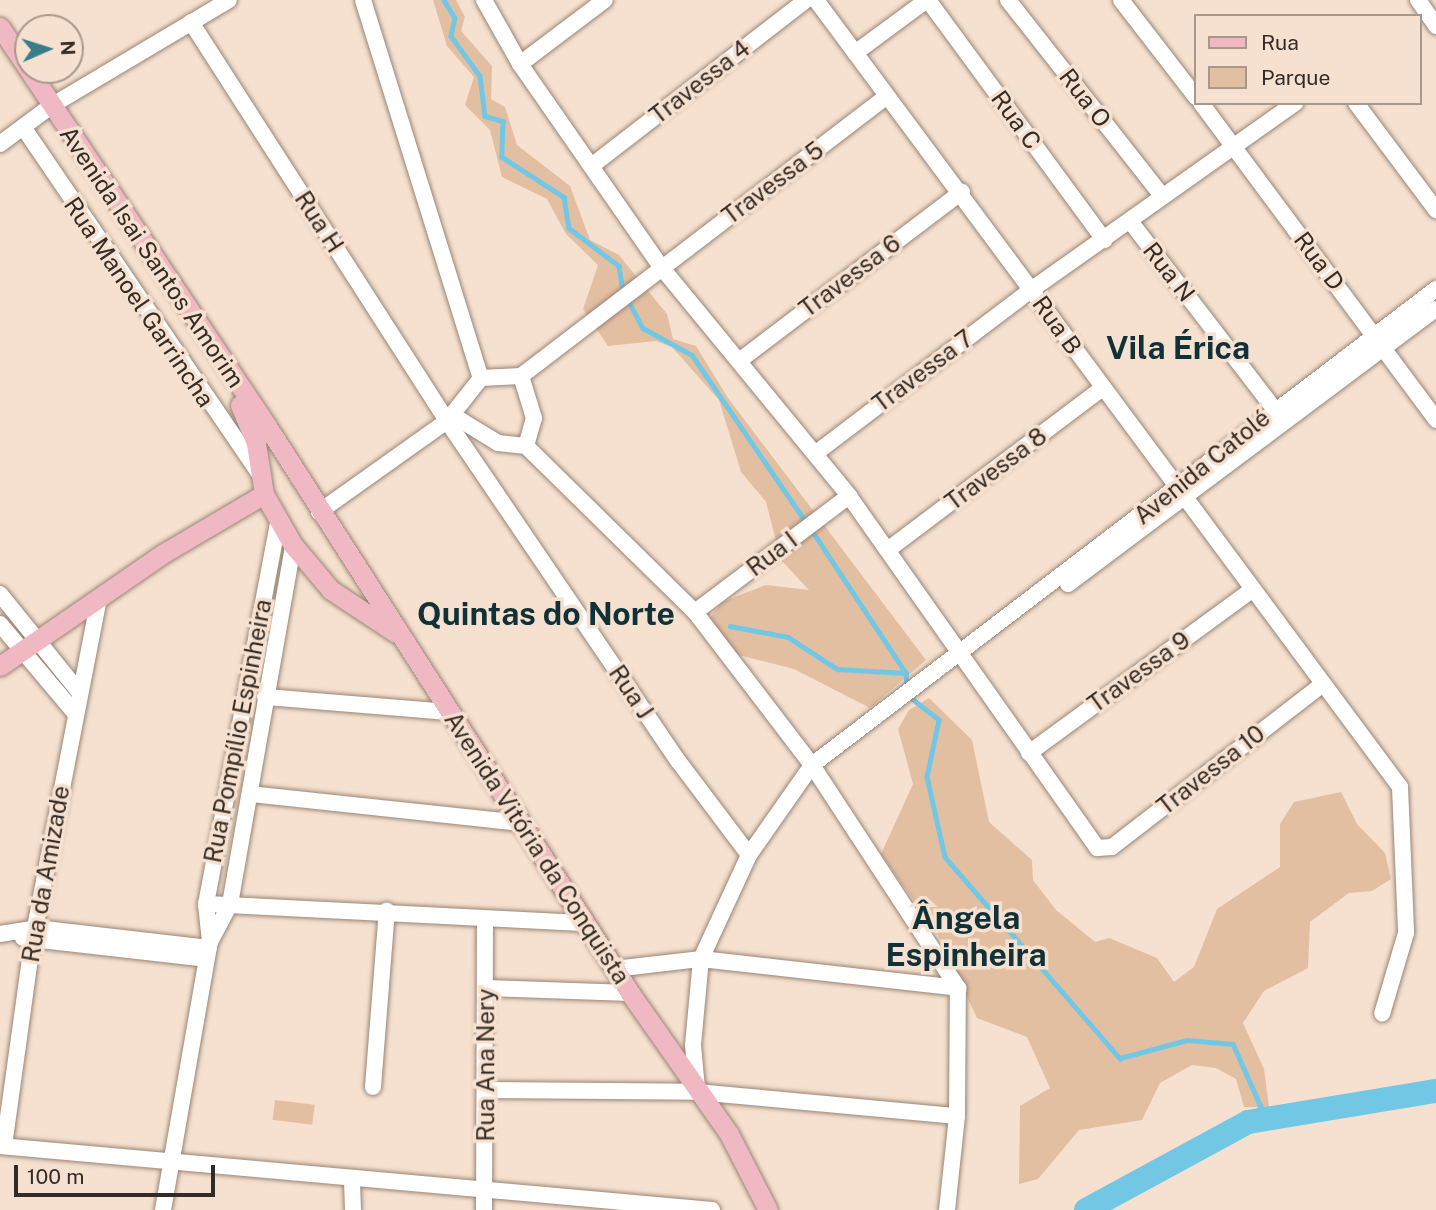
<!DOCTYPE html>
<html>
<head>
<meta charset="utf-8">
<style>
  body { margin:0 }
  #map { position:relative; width:1436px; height:1210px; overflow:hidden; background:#f6e0cf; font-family:"Public Sans",sans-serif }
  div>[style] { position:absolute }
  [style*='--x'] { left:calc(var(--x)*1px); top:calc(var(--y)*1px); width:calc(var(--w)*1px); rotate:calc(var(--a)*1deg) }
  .green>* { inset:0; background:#e3bfa2; transform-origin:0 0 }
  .stream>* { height:4.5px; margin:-2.25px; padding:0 2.25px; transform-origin:2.25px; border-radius:2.25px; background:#72c7e5 }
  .river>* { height:24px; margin:-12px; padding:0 12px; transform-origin:12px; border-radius:12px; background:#72c7e5 }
  .roads { filter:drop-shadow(0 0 2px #998575) drop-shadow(0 0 2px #998575) }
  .minor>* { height:16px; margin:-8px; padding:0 8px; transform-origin:8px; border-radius:8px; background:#fff }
  .major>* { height:19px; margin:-9.5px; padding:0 9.5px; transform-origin:9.5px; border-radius:9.5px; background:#efb8c2 }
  span { translate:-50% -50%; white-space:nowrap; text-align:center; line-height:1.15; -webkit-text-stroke:7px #f6e0cf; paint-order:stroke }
  .street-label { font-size:24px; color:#332b25 }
  .district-label { font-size:32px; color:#0f3137; font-weight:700 }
  .legend { position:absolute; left:1194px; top:14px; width:228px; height:91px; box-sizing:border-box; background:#f6e0cf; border:2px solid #a8988b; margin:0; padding:9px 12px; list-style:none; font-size:21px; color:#332b25 }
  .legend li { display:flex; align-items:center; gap:14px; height:35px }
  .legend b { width:35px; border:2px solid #a8988b }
  .north { position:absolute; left:14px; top:14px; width:70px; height:70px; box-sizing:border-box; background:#f6e0cf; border:2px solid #a8988b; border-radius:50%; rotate:87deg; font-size:19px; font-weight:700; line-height:28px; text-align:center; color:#332b25 }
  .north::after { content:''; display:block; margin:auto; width:24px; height:32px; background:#387e89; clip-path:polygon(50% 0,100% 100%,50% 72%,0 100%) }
  .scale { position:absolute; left:14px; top:1165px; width:201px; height:32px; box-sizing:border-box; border:4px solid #332b25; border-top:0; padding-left:9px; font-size:21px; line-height:24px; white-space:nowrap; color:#332b25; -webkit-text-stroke:5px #f6e0cf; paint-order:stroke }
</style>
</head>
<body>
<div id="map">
  <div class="green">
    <div style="clip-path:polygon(433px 0,456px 0,465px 17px,461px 31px,492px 66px,491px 99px,505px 107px,517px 145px,570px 186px,590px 240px,619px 255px,667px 314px,673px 339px,696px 346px,728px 398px,926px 660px,870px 708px,794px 669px,731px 653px,705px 624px,722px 602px,766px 585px,809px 590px,781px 560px,766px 502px,741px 472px,719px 400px,672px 347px,656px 341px,608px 346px,583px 309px,598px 265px,566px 234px,547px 199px,502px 177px,490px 130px,465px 105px,474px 77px,447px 46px)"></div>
    <div style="clip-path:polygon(929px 698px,972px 740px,989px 822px,1032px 860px,1033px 880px,1056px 910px,1095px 942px,1109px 938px,1157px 958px,1174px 982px,1194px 967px,1217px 909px,1280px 867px,1280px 824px,1294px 802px,1341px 792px,1357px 824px,1385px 853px,1391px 879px,1372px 891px,1349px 893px,1310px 922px,1308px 968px,1264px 991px,1243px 1023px,1264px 1069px,1269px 1107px,1244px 1107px,1236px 1079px,1216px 1068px,1192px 1065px,1160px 1083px,1142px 1120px,1079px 1130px,1038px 1179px,1019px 1184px,1020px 1106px,1050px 1088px,1027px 1037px,977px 1018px,938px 935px,881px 854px,913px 784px,898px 729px,909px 710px)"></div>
    <div style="left:275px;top:1100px;width:40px;height:20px;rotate:7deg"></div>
  </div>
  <div class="stream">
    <div style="--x:444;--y:0;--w:21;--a:59"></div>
    <div style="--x:455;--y:18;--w:18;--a:103"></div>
    <div style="--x:451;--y:36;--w:49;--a:54.1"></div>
    <div style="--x:480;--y:76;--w:40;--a:82.9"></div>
    <div style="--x:485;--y:116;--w:19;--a:16"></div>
    <div style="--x:503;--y:121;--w:36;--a:92"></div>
    <div style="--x:502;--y:157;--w:74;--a:32.8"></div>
    <div style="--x:564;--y:197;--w:31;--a:81"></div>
    <div style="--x:569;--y:228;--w:63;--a:37.2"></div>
    <div style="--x:619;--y:266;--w:26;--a:81"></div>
    <div style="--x:628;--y:300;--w:32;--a:62"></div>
    <div style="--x:643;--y:328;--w:56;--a:28.9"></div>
    <div style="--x:692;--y:355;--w:202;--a:55.7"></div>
    <div style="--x:811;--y:529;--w:173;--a:56.6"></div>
    <div style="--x:730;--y:626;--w:59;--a:10.7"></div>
    <div style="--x:788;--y:637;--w:59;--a:33.1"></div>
    <div style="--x:837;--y:669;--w:69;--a:3.3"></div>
    <div style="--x:906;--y:673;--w:16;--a:86"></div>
    <div style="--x:910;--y:697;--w:37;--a:38"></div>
    <div style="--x:939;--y:720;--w:58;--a:101.9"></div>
    <div style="--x:927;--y:777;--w:82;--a:77.3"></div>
    <div style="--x:945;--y:857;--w:267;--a:49"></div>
    <div style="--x:1120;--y:1058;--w:69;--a:-15"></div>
    <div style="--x:1187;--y:1040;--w:46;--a:5"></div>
    <div style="--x:1233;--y:1044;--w:69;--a:66"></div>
    <div style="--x:1261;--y:1107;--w:20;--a:131"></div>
  </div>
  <div class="river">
    <div style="--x:1086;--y:1210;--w:184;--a:-28.5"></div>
    <div style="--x:1248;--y:1122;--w:191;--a:-9.4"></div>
  </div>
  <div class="roads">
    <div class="minor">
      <div style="--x:363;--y:0;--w:396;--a:72.7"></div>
      <div style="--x:484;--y:0;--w:73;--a:60.6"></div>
      <div style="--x:520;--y:64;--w:249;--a:55.2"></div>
      <div style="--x:662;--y:268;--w:295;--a:50.6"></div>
      <div style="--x:849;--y:496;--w:431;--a:54.8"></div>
      <div style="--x:1097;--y:848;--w:15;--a:-4"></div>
      <div style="--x:1112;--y:847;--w:262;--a:-37.7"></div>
      <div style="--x:816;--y:0;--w:980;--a:53.42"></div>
      <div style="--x:1400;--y:787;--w:146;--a:87.6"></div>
      <div style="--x:1406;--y:933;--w:84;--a:106.5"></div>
      <div style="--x:928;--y:0;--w:298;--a:53.7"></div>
      <div style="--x:1008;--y:0;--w:249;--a:51.8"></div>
      <div style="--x:1121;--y:0;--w:123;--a:52.3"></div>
      <div style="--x:1418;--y:0;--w:32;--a:55"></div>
      <div style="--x:191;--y:22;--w:474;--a:57.3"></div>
      <div style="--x:447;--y:421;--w:412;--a:55.8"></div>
      <div style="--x:679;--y:762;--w:116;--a:53"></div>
      <div style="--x:855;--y:53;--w:89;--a:-36.4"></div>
      <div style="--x:520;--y:64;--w:106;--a:-37"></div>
      <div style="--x:1201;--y:103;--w:395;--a:53.4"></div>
      <div style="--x:1356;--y:103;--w:134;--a:53.2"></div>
      <div style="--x:23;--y:127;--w:419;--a:55.7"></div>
      <div style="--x:0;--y:144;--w:64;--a:-36.7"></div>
      <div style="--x:51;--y:106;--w:207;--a:-30.8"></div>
      <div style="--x:594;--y:164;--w:268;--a:-37.7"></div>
      <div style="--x:1130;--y:221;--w:245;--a:52.5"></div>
      <div style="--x:739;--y:361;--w:280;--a:-37.2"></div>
      <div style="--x:521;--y:376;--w:44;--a:72.8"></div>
      <div style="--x:534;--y:418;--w:29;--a:106"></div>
      <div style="--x:447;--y:421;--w:15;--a:0"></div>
      <div style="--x:462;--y:421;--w:42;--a:31.4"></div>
      <div style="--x:498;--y:443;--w:28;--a:6"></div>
      <div style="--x:526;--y:446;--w:237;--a:44.5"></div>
      <div style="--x:695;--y:612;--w:193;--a:52.6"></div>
      <div style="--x:812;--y:765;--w:267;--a:56.8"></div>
      <div style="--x:816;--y:453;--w:270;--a:-37.2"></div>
      <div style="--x:1031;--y:290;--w:324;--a:-35.3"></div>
      <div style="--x:319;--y:512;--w:157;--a:-35.4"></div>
      <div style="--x:447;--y:421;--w:55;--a:-51.7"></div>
      <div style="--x:481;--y:378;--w:40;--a:-2.9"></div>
      <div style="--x:521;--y:376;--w:458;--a:-37.4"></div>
      <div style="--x:889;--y:549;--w:268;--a:-37"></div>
      <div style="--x:1068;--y:584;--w:459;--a:-36.8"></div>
      <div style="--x:0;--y:594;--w:127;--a:51.1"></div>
      <div style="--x:695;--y:612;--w:193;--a:-37"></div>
      <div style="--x:0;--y:624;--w:116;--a:49.9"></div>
      <div style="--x:265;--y:697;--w:185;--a:4.7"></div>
      <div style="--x:1029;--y:753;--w:274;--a:-36.2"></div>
      <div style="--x:250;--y:794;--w:272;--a:6.1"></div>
      <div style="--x:206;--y:904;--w:378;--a:2.9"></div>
      <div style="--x:0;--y:934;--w:36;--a:-9"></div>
      <div style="--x:36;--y:928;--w:174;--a:6.6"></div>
      <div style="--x:23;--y:938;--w:184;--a:6.5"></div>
      <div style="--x:210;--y:942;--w:38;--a:-96"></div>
      <div style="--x:206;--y:904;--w:389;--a:-79.3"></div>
      <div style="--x:614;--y:969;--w:88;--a:-6.6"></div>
      <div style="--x:701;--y:959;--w:259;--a:6.4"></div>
      <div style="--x:487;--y:988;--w:143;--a:2"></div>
      <div style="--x:373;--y:1087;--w:177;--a:-85.5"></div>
      <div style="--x:697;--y:1089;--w:44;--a:-95.2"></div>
      <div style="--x:693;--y:1045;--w:86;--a:-84.7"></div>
      <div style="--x:701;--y:959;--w:115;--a:-65.2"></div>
      <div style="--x:749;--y:855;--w:110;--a:-55"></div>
      <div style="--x:812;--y:765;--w:785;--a:-37.34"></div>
      <div style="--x:487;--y:1090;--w:210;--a:0.5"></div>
      <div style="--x:697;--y:1092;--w:261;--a:5.3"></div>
      <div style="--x:0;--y:1146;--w:715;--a:5.14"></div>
      <div style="--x:4;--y:1146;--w:205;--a:-82.1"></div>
      <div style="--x:32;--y:943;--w:346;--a:-79"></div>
      <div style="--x:352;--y:1181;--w:29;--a:88"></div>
      <div style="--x:163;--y:1210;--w:272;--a:-80.1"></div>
      <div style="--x:210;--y:942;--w:43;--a:-62.2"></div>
      <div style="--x:230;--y:904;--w:364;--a:-80"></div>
      <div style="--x:484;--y:1210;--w:290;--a:-89.8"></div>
      <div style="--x:947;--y:1210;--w:95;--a:-83.9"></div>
      <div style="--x:957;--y:1116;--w:128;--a:-89.6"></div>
    </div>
    <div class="major">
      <div style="--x:0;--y:27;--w:480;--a:56.2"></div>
      <div style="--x:267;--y:426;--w:673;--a:57.37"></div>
      <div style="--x:630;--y:993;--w:172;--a:54.9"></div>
      <div style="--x:729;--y:1134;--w:85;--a:62.8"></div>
      <div style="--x:240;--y:405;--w:41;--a:67.2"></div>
      <div style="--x:256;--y:443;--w:52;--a:81.1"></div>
      <div style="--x:264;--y:494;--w:59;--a:60.4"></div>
      <div style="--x:293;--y:545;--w:59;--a:49.8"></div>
      <div style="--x:331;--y:590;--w:78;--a:33.5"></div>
      <div style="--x:0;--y:666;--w:199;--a:-34.6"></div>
      <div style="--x:164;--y:553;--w:116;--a:-30.5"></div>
    </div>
  </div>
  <div class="street-label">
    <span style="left:700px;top:82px;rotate:-38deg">Travessa 4</span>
    <span style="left:1085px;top:98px;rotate:52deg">Rua O</span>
    <span style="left:1016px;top:120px;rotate:54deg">Rua C</span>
    <span style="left:773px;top:183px;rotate:-37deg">Travessa 5</span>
    <span style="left:319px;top:222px;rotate:57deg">Rua H</span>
    <span style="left:152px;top:257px;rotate:56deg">Avenida Isai Santos Amorim</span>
    <span style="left:1319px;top:261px;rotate:53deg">Rua D</span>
    <span style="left:1169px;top:272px;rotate:52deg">Rua N</span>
    <span style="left:850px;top:276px;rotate:-37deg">Travessa 6</span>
    <span style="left:139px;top:302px;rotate:56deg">Rua Manoel Garrincha</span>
    <span style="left:1057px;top:325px;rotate:54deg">Rua B</span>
    <span style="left:923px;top:371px;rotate:-37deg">Travessa 7</span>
    <span style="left:1202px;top:467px;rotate:-39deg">Avenida Catolé</span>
    <span style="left:996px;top:469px;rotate:-37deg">Travessa 8</span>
    <span style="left:772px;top:554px;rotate:-37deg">Rua I</span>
    <span style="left:1139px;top:672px;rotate:-36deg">Travessa 9</span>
    <span style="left:631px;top:692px;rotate:56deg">Rua J</span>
    <span style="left:238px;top:731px;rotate:-79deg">Rua Pompílio Espinheira</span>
    <span style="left:1211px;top:770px;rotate:-38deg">Travessa 10</span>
    <span style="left:537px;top:848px;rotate:57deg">Avenida Vitória da Conquista</span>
    <span style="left:46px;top:874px;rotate:-80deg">Rua da Amizade</span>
    <span style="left:486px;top:1065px;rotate:-90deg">Rua Ana Nery</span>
  </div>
  <div class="district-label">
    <span style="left:1178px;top:348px">Vila Érica</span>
    <span style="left:546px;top:614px">Quintas do Norte</span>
    <span style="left:966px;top:937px">Ângela<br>Espinheira</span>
  </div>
  <ul class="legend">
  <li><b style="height:9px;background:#efb8c2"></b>Rua</li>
  <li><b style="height:19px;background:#e3bfa2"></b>Parque</li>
  </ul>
  <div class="north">N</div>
  <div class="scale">100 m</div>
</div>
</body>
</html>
